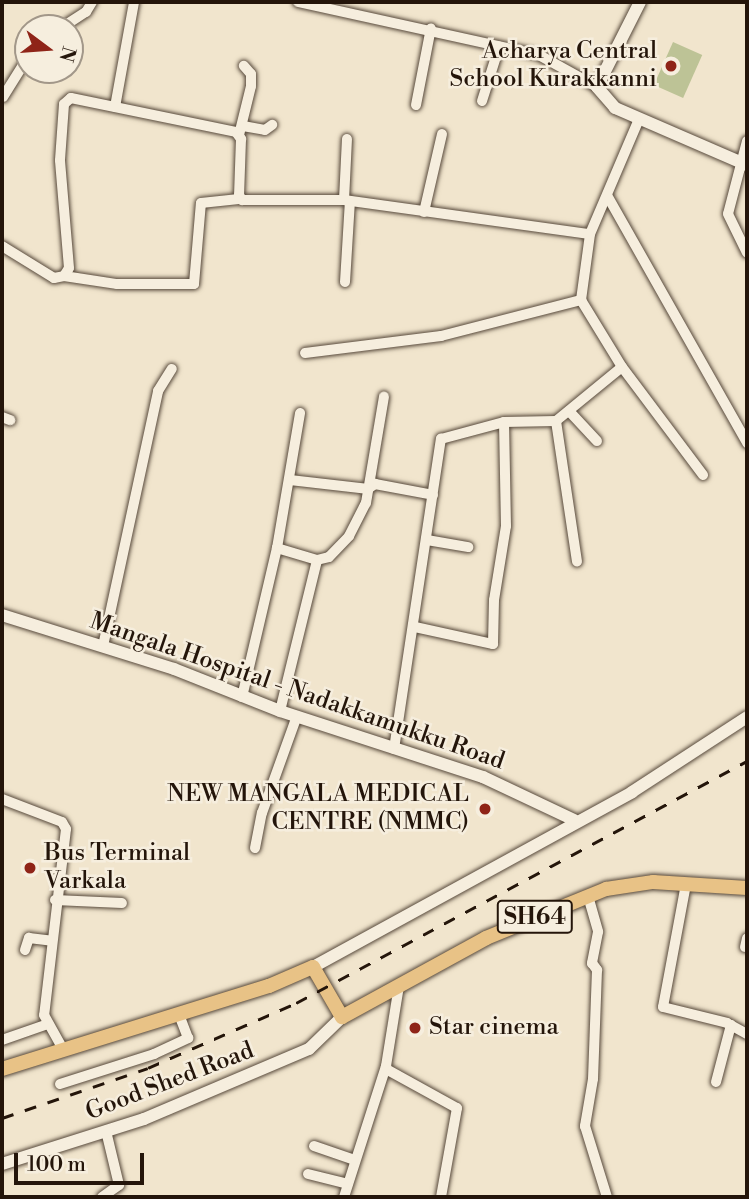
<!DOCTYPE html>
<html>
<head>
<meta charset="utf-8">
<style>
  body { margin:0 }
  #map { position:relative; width:749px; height:1199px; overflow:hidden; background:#f1e5cd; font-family:"Libre Bodoni",serif }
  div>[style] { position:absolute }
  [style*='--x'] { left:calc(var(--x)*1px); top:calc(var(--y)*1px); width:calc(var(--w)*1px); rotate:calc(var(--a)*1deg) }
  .green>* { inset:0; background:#bdc396; transform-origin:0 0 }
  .roads { filter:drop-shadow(0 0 2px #57493b) drop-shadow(0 0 2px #57493b) }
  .minor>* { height:10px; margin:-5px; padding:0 5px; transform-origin:5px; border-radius:5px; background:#f6eede }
  .tertiary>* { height:12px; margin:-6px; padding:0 6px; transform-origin:6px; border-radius:6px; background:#f6eede }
  .secondary>* { height:12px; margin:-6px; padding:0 6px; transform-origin:6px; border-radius:6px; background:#f6eede }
  .primary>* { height:14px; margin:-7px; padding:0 7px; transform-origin:7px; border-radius:7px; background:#e8c286 }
  .rail>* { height:2.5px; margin-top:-1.25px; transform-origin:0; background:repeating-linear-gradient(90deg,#24150a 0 12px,transparent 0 24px) }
  .dots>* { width:19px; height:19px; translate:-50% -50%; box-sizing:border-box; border:4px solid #f6eede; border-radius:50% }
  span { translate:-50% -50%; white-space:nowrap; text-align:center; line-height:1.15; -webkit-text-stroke:5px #f6eede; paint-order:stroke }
  .shield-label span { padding:2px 5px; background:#f6eede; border:2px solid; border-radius:5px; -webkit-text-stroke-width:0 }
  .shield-label { font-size:23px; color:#24150a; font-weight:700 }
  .poi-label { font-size:24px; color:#24150a }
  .right { translate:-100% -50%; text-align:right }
  .left { translate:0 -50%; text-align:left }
  .street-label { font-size:24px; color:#24150a }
  .frame { position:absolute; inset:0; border:4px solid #24150a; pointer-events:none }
  .north { position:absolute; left:14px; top:14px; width:70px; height:70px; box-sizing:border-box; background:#f6eede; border:2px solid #a29789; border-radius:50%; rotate:106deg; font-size:19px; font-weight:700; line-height:28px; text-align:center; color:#24150a }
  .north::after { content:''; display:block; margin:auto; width:24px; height:32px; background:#8f2418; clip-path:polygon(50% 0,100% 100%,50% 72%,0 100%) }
  .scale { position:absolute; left:14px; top:1153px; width:130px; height:32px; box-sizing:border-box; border:4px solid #24150a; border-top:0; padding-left:9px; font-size:21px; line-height:24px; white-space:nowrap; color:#24150a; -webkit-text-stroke:5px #f6eede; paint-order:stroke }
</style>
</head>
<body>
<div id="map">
  <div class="green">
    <div style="left:673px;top:42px;width:32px;height:47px;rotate:24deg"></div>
  </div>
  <div class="roads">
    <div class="minor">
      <div style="--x:298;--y:2;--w:247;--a:12.4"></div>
      <div style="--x:539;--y:55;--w:66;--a:28.9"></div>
      <div style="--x:61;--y:28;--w:30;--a:-33"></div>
      <div style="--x:86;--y:12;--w:12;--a:-59"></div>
      <div style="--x:3;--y:97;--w:47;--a:-58"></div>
      <div style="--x:482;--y:101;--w:57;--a:-72.5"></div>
      <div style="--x:416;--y:105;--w:78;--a:-79"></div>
      <div style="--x:115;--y:107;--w:107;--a:-79.7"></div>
      <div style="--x:243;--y:126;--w:22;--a:10"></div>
      <div style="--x:265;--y:130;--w:9;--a:-36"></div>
      <div style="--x:239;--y:135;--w:50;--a:-76.2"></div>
      <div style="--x:251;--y:86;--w:12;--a:-90"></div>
      <div style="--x:251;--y:74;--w:11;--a:-131"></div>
      <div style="--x:747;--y:141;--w:75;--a:104.6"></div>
      <div style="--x:728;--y:214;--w:43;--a:64"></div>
      <div style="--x:608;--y:197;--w:283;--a:60.5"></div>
      <div style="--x:344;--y:200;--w:61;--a:-87.2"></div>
      <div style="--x:424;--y:212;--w:80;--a:-77"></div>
      <div style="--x:2;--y:246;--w:61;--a:31.6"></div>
      <div style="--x:54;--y:278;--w:10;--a:-11"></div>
      <div style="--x:64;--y:276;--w:9;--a:-58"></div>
      <div style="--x:69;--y:268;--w:108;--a:-94.8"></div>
      <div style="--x:60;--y:160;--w:56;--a:-85.9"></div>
      <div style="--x:64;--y:104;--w:9;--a:-41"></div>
      <div style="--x:71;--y:98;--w:168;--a:11.6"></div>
      <div style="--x:236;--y:132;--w:9;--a:54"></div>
      <div style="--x:241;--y:139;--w:56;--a:92"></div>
      <div style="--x:239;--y:195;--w:6;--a:59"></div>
      <div style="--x:242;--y:200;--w:102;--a:0"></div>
      <div style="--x:344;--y:200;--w:248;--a:7.9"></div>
      <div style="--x:64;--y:276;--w:54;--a:8.6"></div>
      <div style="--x:117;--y:284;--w:77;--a:0"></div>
      <div style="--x:194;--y:284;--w:81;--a:-85.1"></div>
      <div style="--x:201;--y:203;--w:38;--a:-6"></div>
      <div style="--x:345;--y:282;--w:81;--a:-86.5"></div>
      <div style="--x:305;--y:353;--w:137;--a:-7.1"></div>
      <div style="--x:441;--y:336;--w:145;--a:-14.4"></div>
      <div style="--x:622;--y:367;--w:135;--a:53.1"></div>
      <div style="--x:569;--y:411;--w:41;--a:47"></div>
      <div style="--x:2;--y:417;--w:9;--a:21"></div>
      <div style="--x:556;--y:421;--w:142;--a:81.5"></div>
      <div style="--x:290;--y:480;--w:79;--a:6.6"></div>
      <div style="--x:368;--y:489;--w:9;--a:-36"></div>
      <div style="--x:375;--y:484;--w:59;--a:10.7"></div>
      <div style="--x:427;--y:540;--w:42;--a:9.7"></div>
      <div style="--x:317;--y:560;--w:12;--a:-14"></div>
      <div style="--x:329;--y:557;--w:29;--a:-46"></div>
      <div style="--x:349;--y:536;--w:37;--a:-63"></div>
      <div style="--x:366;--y:503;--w:108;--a:-80.4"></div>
      <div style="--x:415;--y:627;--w:80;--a:12.3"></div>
      <div style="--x:493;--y:644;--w:44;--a:-88.7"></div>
      <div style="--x:494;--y:600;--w:75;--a:-80.8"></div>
      <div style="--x:506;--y:526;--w:104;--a:-91.1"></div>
      <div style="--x:103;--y:646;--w:261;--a:-77.8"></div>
      <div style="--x:158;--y:391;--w:26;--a:-58"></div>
      <div style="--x:242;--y:697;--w:153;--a:-76.8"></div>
      <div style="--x:280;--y:711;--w:155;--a:-76.2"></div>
      <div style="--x:317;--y:560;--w:42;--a:-163.3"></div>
      <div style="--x:277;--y:548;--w:137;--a:-80.3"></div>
      <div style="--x:394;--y:749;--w:314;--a:-81.4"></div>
      <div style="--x:441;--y:439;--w:65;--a:-15.1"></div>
      <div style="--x:504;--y:422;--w:52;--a:-1.1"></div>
      <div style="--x:556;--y:421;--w:85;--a:-39.3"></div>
      <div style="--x:622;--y:367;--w:79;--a:-121.5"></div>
      <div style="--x:581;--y:300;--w:67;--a:-82.2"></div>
      <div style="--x:590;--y:234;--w:125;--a:-66.9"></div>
      <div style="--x:2;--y:799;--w:64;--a:21"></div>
      <div style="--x:62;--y:822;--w:8;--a:60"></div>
      <div style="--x:66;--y:829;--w:187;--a:96.7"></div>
      <div style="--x:44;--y:1015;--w:41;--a:60.9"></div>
      <div style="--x:255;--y:848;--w:36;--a:-79"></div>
      <div style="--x:262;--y:813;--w:103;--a:-70.2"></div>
      <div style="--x:686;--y:884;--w:125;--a:100.6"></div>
      <div style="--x:663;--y:1007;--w:66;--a:14"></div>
      <div style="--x:727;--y:1023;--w:23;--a:29"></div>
      <div style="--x:588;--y:896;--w:37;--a:74"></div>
      <div style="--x:598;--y:932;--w:32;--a:101"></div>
      <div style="--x:592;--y:963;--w:9;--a:54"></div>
      <div style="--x:597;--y:970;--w:109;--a:92.1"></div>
      <div style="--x:593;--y:1079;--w:48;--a:99.7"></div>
      <div style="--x:585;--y:1126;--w:74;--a:72.8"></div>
      <div style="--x:55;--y:900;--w:67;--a:2.6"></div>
      <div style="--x:745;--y:947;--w:9;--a:-77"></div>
      <div style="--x:25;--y:950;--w:13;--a:-72"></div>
      <div style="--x:29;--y:938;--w:23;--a:7"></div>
      <div style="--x:2;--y:1040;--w:49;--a:-19.2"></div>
      <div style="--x:386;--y:1069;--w:81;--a:28.8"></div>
      <div style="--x:457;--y:1108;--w:90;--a:100.2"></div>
      <div style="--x:716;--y:1082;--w:59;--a:-75.3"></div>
      <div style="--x:60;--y:1084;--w:99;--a:-17.7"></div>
      <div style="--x:154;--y:1054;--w:38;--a:-25"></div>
      <div style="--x:188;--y:1038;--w:25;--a:-111"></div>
      <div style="--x:314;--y:1146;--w:43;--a:18.9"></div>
      <div style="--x:308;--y:1174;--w:41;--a:14"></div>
      <div style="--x:102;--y:1197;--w:21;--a:-35"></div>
      <div style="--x:119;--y:1185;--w:56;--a:-103.5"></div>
      <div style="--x:344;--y:1197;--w:138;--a:-72.2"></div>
      <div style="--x:386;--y:1066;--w:81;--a:-80.8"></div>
    </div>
    <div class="tertiary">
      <div style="--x:2;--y:1164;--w:149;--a:-17.6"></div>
      <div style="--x:144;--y:1119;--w:179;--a:-23"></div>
      <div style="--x:309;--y:1049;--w:46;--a:-44.1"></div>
    </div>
    <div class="secondary">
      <div style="--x:640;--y:2;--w:95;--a:116.8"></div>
      <div style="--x:597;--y:87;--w:28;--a:49"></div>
      <div style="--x:615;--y:108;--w:144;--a:23.4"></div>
      <div style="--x:2;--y:615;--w:180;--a:17.4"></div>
      <div style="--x:174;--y:669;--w:114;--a:21.6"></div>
      <div style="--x:280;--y:711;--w:213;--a:18"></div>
      <div style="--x:483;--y:777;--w:101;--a:25.3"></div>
      <div style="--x:313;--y:967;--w:364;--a:-28.7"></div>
      <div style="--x:632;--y:792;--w:137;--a:-33.1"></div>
    </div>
    <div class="primary">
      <div style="--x:2;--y:1069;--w:280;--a:-17.3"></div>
      <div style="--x:269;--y:986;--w:48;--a:-23.4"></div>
      <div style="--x:313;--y:967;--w:58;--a:59.9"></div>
      <div style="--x:342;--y:1017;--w:164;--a:-28.7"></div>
      <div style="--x:486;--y:938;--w:130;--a:-22.2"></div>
      <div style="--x:606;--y:889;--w:48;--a:-8.5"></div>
      <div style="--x:653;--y:882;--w:94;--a:3.7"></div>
    </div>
  </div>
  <div class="rail">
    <div style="--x:2;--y:1118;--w:154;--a:-18.9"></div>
    <div style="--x:148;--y:1068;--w:162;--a:-23.7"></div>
    <div style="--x:296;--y:1003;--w:512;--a:-28.22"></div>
  </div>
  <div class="dots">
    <div style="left:671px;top:66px;background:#8f2418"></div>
    <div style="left:485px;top:809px;background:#8f2418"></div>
    <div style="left:30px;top:868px;background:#8f2418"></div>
    <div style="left:415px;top:1028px;background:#8f2418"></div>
  </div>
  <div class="shield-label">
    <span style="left:535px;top:917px">SH64</span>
  </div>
  <div class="poi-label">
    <span class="right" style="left:657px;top:66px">Acharya Central<br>School Kurakkanni</span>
    <span class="right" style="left:469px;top:809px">NEW MANGALA MEDICAL<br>CENTRE (NMMC)</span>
    <span class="left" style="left:44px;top:868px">Bus Terminal<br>Varkala</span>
    <span class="left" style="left:429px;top:1028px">Star cinema</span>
  </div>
  <div class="street-label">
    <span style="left:297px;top:692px;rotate:19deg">Mangala Hospital - Nadakkamukku Road</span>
    <span style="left:170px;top:1082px;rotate:-21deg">Good Shed Road</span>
  </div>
  <div class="frame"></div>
  <div class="north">N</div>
  <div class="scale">100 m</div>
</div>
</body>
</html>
